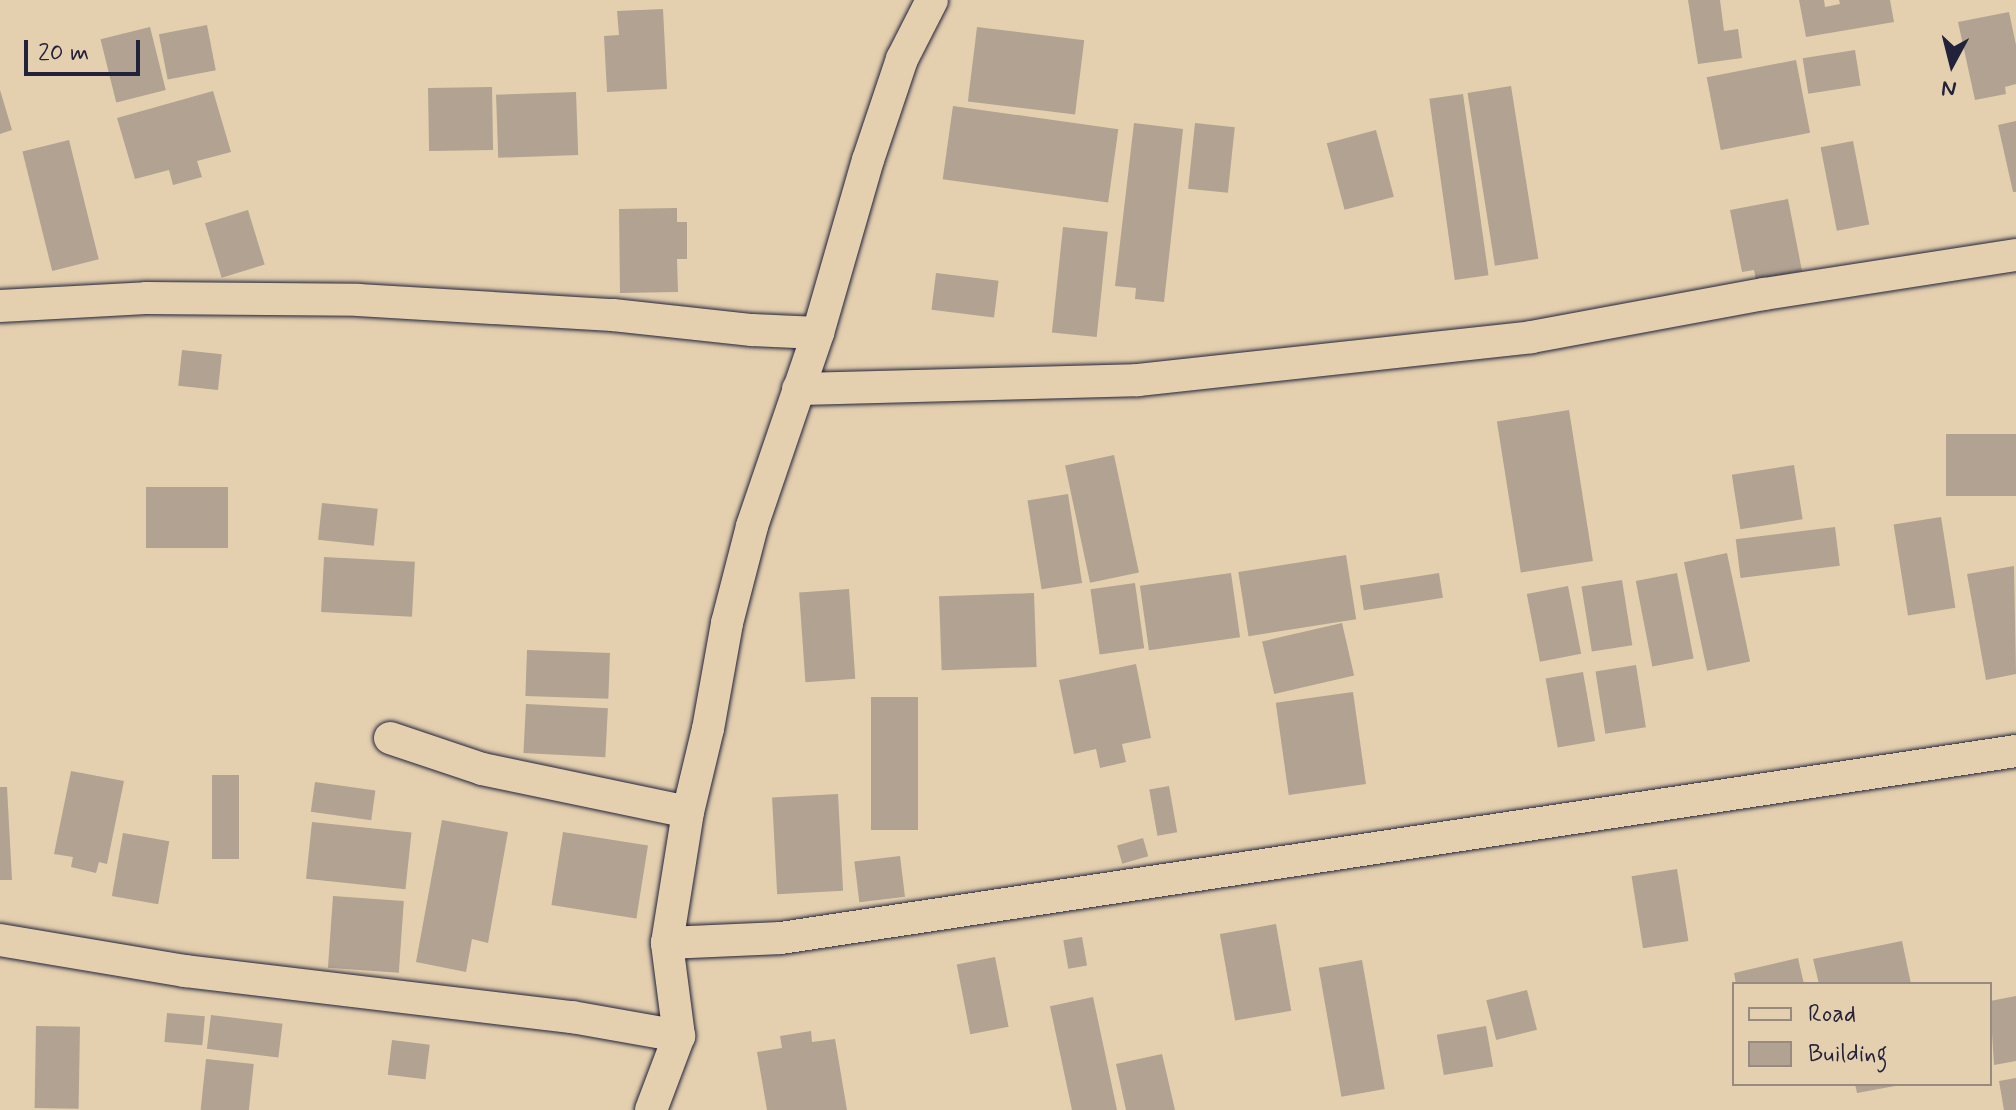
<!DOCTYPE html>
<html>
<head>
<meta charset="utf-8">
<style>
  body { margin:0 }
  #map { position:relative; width:2016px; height:1110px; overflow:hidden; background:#e4d0af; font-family:Mynerve,sans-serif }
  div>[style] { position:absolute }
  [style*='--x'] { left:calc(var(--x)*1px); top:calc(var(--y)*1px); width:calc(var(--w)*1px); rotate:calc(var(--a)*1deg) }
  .building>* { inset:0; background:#b1a291; transform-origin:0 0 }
  .roads { filter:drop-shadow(0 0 2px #22223b) drop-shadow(0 0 2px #22223b) }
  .minor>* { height:32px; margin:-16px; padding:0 16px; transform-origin:16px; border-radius:16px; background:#e4d0af }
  span { translate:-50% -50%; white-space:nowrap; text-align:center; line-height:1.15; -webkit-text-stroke:7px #e4d0af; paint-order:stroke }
  .legend { position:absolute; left:1732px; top:982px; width:260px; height:104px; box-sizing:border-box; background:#e4d0af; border:2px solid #968a81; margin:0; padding:10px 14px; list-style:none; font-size:24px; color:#22223b }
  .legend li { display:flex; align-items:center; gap:16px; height:40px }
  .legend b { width:40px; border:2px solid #968a81 }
  .north { position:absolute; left:1912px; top:24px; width:80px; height:80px; -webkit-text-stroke:6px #e4d0af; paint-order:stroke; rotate:187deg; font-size:22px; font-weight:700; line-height:32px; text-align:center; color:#22223b }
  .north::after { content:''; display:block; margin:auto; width:28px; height:36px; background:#22223b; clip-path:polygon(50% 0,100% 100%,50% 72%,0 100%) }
  .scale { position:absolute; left:24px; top:40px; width:116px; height:36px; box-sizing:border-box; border:4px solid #22223b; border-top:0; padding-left:10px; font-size:24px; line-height:28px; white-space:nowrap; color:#22223b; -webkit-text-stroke:6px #e4d0af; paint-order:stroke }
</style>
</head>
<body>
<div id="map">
  <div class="building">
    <div style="clip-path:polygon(1688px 0,1720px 0,1724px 31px,1738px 29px,1742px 58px,1698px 64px)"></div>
    <div style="clip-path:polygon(1799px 0,1824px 0,1825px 7px,1840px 4px,1839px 0,1890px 0,1894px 22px,1806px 37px)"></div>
    <div style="clip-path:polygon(663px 9px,667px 89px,607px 92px,604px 36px,619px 35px,617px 11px)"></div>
    <div style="clip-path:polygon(2009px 12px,2016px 45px,2016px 84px,2005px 87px,2006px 94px,1975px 100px,1958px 22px)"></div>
    <div style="left:207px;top:25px;width:46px;height:49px;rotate:79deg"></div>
    <div style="left:150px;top:27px;width:65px;height:51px;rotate:76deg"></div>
    <div style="left:977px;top:27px;width:108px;height:75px;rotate:7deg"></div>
    <div style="left:1855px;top:50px;width:36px;height:53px;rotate:81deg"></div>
    <div style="left:1796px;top:60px;width:74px;height:91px;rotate:79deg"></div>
    <div style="left:1511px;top:86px;width:175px;height:44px;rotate:81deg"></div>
    <div style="left:492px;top:87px;width:63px;height:64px;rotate:89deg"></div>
    <div style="clip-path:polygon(0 90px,12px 130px,0 134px)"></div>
    <div style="clip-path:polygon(213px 91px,231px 152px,197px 161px,202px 177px,173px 185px,169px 170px,135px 179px,117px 118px)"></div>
    <div style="left:576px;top:92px;width:63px;height:80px;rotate:88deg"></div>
    <div style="left:1463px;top:94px;width:183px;height:34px;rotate:82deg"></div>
    <div style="left:953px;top:106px;width:167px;height:74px;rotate:8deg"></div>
    <div style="clip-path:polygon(2016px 121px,2016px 192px,2013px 192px,1998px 125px)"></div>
    <div style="clip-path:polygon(1134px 123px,1183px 129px,1164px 302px,1135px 299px,1136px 288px,1115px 286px)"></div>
    <div style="left:1195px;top:123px;width:40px;height:66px;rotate:6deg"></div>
    <div style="left:1376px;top:130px;width:69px;height:51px;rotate:75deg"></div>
    <div style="left:69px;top:140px;width:123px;height:48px;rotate:76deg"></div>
    <div style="left:1853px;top:141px;width:85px;height:33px;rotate:79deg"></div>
    <div style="clip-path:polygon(1788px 199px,1802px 271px,1756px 280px,1754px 270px,1742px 272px,1730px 210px)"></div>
    <div style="clip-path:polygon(677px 208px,677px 222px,687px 222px,687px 259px,677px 259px,678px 292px,620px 293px,619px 209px)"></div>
    <div style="left:248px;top:210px;width:57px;height:45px;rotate:73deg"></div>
    <div style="left:1063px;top:227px;width:45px;height:106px;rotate:6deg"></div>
    <div style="left:936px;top:273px;width:63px;height:37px;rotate:7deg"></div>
    <div style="left:182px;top:350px;width:40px;height:36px;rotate:6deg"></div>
    <div style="left:1569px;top:410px;width:153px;height:73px;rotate:81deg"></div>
    <div style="left:2016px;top:434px;width:62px;height:70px;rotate:90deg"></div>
    <div style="left:1114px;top:455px;width:120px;height:50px;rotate:78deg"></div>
    <div style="left:1794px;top:465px;width:55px;height:63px;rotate:81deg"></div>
    <div style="left:146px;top:487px;width:82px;height:61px"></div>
    <div style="left:1068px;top:494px;width:90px;height:41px;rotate:81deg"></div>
    <div style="left:322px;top:503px;width:56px;height:37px;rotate:6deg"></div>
    <div style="left:1941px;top:517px;width:92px;height:48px;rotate:81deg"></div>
    <div style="left:1835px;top:527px;width:39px;height:100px;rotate:83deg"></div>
    <div style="left:1727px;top:553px;width:111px;height:44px;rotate:78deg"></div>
    <div style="left:1346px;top:555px;width:65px;height:109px;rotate:81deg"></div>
    <div style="left:324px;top:557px;width:91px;height:55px;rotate:3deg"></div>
    <div style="clip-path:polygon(2014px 566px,2016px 674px,1986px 680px,1967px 574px)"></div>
    <div style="left:1231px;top:573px;width:65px;height:92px;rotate:82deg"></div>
    <div style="left:1439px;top:573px;width:25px;height:80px;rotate:81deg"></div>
    <div style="left:1677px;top:573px;width:87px;height:42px;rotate:79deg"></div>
    <div style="left:1622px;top:580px;width:66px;height:41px;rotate:81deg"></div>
    <div style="left:1135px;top:583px;width:66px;height:45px;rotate:82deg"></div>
    <div style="left:1568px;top:586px;width:69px;height:42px;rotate:79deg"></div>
    <div style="left:849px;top:589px;width:90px;height:50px;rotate:86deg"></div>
    <div style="left:1034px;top:593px;width:74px;height:95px;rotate:88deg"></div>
    <div style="left:1342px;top:623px;width:54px;height:82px;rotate:77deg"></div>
    <div style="left:527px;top:650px;width:83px;height:46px;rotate:2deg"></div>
    <div style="clip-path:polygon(1136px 664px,1151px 738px,1122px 744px,1126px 762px,1100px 768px,1096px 749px,1074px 754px,1059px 680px)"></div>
    <div style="left:1636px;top:665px;width:63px;height:41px;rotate:81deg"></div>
    <div style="left:1583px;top:672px;width:70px;height:38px;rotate:80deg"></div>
    <div style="left:1353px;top:692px;width:93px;height:78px;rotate:82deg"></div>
    <div style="left:871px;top:697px;width:47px;height:133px"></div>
    <div style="left:526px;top:704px;width:82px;height:49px;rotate:3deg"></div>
    <div style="clip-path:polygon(71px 771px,124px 781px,107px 864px,99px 862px,96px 873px,71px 867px,73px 857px,54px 854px)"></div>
    <div style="left:239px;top:775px;width:84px;height:27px;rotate:90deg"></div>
    <div style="left:315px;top:782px;width:61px;height:30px;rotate:8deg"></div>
    <div style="left:1169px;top:786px;width:47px;height:20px;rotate:80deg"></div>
    <div style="clip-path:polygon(0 787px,7px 787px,12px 880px,0 880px)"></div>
    <div style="left:838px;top:794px;width:97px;height:66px;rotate:87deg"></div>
    <div style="clip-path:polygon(442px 820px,508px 832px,488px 943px,472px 939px,466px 972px,416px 962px)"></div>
    <div style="left:312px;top:822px;width:100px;height:57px;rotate:6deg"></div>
    <div style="left:563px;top:832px;width:86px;height:74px;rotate:9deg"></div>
    <div style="left:123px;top:833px;width:47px;height:64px;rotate:10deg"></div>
    <div style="left:1143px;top:838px;width:19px;height:27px;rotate:74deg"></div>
    <div style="left:900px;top:856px;width:41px;height:46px;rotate:83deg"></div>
    <div style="left:1677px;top:869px;width:73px;height:46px;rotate:81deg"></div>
    <div style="left:333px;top:896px;width:71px;height:72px;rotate:4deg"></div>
    <div style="left:1276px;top:924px;width:88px;height:57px;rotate:80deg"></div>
    <div style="left:1082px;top:937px;width:29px;height:19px;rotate:80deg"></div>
    <div style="clip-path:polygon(1902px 941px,1911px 984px,1819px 984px,1813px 959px)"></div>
    <div style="left:995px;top:957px;width:71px;height:39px;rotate:79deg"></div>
    <div style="clip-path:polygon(1798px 958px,1804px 984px,1736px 984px,1734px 973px)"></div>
    <div style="left:1362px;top:960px;width:131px;height:44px;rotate:80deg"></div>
    <div style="left:1527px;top:990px;width:41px;height:42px;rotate:76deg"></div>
    <div style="clip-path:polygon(2016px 996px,2016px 1061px,1994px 1065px,1990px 1001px)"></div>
    <div style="left:1093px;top:997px;width:116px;height:44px;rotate:78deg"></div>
    <div style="left:167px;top:1013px;width:38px;height:29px;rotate:5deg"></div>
    <div style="left:211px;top:1015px;width:72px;height:34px;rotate:7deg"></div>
    <div style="left:36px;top:1026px;width:44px;height:82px;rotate:1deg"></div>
    <div style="left:1486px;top:1026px;width:41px;height:50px;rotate:80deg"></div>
    <div style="clip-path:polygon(811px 1031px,812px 1042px,835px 1039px,847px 1110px,767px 1110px,757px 1052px,782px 1048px,780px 1036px)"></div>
    <div style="left:392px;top:1040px;width:38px;height:35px;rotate:7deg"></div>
    <div style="clip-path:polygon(1162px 1054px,1175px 1110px,1126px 1110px,1116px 1064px)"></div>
    <div style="left:206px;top:1059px;width:48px;height:51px;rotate:6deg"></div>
    <div style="clip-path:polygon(2016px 1078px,2016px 1110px,2004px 1110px,1999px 1081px)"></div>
    <div style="clip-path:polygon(1855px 1084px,1895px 1084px,1895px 1086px,1857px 1093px)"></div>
  </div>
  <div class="roads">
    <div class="minor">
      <div style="--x:0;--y:306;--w:146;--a:-3.1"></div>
      <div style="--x:146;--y:298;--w:212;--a:0.5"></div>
      <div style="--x:358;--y:300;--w:255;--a:3.4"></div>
      <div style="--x:613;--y:315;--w:140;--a:6.2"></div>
      <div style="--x:752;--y:330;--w:66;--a:2.6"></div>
      <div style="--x:798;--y:389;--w:340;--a:-1.5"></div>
      <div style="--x:1138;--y:380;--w:395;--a:-6.2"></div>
      <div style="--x:1531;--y:337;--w:237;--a:-10.5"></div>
      <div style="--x:1764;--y:294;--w:255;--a:-8.8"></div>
      <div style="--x:390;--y:738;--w:97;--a:18.6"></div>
      <div style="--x:482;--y:769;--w:210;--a:11.8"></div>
      <div style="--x:0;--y:940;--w:188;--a:9.5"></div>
      <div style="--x:185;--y:971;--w:390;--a:6.8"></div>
      <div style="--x:572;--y:1017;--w:109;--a:10.1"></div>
      <div style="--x:667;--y:943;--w:114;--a:-2.5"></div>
      <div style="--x:781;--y:938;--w:1249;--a:-8.61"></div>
      <div style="--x:651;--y:1110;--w:79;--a:-69.3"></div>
      <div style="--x:679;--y:1036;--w:94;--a:-97.4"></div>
      <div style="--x:667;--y:943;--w:133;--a:-80.9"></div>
      <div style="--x:688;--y:812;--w:85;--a:-76.5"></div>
      <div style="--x:708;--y:729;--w:108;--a:-79.8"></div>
      <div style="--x:727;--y:623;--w:100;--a:-75.5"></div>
      <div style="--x:752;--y:526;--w:204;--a:-71.1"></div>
      <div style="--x:818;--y:333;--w:180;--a:-73.9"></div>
      <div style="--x:868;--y:160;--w:107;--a:-71.4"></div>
      <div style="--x:902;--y:59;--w:66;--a:-63"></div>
    </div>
  </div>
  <ul class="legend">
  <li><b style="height:10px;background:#e4d0af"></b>Road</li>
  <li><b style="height:22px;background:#b1a291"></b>Building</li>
  </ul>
  <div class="north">N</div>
  <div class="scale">20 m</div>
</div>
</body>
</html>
